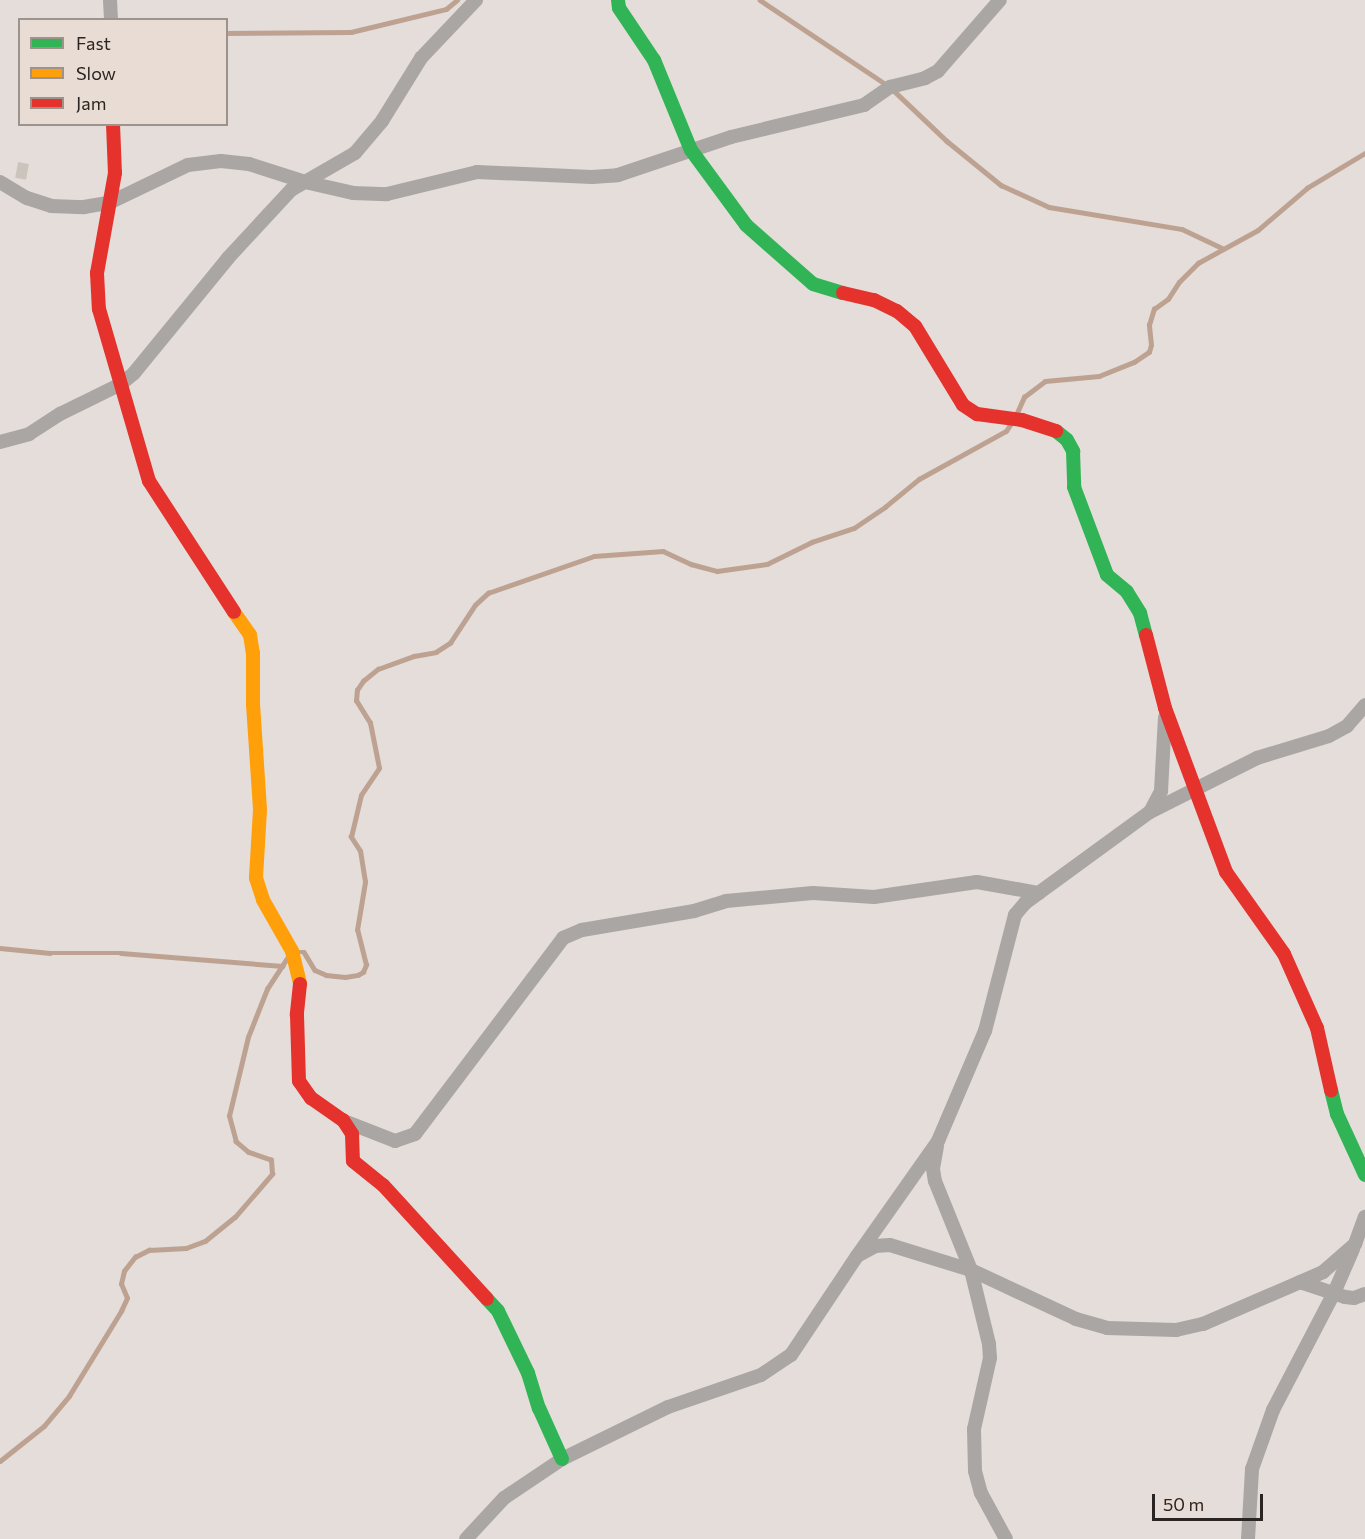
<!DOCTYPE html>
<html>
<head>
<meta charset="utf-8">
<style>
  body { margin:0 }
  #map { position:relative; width:1365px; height:1539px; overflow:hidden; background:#e4ddd9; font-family:Commissioner,sans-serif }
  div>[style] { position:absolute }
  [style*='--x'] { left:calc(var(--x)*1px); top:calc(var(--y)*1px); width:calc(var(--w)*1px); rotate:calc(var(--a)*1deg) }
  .stream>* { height:4.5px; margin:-2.25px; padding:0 2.25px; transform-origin:2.25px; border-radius:2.25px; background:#bda292 }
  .building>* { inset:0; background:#cdc3bd; transform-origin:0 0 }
  .street>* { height:14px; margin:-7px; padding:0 7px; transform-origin:7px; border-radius:7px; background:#aaa6a4 }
  .fast>* { height:14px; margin:-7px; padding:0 7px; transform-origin:7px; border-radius:7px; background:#30b455 }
  .slow>* { height:14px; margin:-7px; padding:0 7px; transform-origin:7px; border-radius:7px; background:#ff9f0a }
  .jam>* { height:14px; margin:-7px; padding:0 7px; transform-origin:7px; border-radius:7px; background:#e5322d }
  span { translate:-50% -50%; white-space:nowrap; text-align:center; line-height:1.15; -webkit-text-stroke:4.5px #e9dcd4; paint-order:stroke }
  .legend { position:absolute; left:18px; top:18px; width:210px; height:108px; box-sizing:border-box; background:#e9dcd4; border:2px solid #9d938d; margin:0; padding:8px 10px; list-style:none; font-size:18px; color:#2a2522 }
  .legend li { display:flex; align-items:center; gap:12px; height:30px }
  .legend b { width:30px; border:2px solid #9d938d }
  .scale { position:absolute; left:1152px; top:1494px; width:111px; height:27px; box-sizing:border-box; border:3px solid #2a2522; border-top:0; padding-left:8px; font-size:18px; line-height:21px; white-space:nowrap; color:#2a2522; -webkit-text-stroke:4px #e9dcd4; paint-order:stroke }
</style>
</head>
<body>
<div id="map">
  <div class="stream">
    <div style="--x:760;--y:0;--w:156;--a:33.8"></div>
    <div style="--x:890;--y:87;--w:79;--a:43.5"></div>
    <div style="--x:947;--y:141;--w:70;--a:39.2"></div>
    <div style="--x:1001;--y:185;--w:53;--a:24.6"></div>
    <div style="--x:1049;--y:207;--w:135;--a:9.4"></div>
    <div style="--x:1182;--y:229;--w:44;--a:25.4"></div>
    <div style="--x:226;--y:33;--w:125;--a:-0.5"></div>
    <div style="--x:351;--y:32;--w:98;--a:-13.6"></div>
    <div style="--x:446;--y:9;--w:14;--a:-39"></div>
    <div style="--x:1016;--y:415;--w:20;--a:-66"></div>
    <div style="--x:1024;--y:397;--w:26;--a:-37"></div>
    <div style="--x:1045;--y:381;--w:54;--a:-5.3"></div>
    <div style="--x:1099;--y:376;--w:38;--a:-22"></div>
    <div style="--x:1134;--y:362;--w:18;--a:-34"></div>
    <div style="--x:1149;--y:352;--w:7;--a:-74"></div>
    <div style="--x:1151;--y:345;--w:20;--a:-96"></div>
    <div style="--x:1149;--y:325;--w:17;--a:-73"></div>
    <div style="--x:1154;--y:309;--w:17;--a:-36"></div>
    <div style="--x:1168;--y:299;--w:20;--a:-57"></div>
    <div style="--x:1179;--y:282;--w:27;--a:-45"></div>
    <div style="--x:1198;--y:263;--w:68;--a:-28.8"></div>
    <div style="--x:1258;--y:230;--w:65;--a:-40.6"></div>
    <div style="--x:1307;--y:188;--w:68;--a:-31.1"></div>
    <div style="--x:0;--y:948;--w:50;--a:5.7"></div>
    <div style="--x:50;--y:953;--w:71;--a:0"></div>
    <div style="--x:121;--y:953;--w:162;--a:4.6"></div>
    <div style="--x:299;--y:952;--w:5;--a:0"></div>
    <div style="--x:304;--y:952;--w:21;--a:59"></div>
    <div style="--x:315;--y:970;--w:12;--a:24"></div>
    <div style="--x:326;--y:975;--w:19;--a:6"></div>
    <div style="--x:345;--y:977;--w:13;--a:-9"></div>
    <div style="--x:358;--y:975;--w:6;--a:-31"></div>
    <div style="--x:363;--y:972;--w:8;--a:-67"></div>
    <div style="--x:366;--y:965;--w:36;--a:-104"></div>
    <div style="--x:357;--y:930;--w:49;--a:-80.5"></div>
    <div style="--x:365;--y:882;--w:31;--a:-99"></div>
    <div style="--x:360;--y:851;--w:17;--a:-123"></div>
    <div style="--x:351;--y:837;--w:43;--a:-76.6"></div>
    <div style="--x:361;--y:795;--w:32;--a:-56"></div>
    <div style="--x:379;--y:768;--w:46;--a:-101.3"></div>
    <div style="--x:370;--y:723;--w:26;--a:-122"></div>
    <div style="--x:356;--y:701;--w:11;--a:-85"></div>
    <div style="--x:357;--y:690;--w:11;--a:-56"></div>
    <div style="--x:363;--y:681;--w:19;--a:-39"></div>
    <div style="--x:378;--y:669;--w:38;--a:-20"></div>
    <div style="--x:414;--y:656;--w:22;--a:-10"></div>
    <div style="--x:436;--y:652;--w:17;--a:-33"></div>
    <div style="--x:450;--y:643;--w:45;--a:-56.7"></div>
    <div style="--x:475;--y:605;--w:18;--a:-43"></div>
    <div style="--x:488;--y:593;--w:112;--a:-19.2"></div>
    <div style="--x:594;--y:556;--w:69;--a:-4.1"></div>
    <div style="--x:663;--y:551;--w:31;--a:25"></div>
    <div style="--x:691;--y:564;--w:27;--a:15"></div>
    <div style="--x:717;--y:571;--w:50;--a:-8"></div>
    <div style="--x:767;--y:564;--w:50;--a:-26.1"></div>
    <div style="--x:812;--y:542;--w:44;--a:-18.4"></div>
    <div style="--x:854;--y:528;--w:37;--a:-34"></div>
    <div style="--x:885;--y:507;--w:44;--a:-39.5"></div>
    <div style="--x:919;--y:479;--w:99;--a:-28.9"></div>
    <div style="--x:1006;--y:431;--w:7;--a:-56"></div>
    <div style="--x:0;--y:1461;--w:56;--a:-38.5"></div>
    <div style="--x:44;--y:1426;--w:39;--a:-50"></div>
    <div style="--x:69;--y:1396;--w:100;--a:-58.5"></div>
    <div style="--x:121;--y:1311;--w:14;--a:-65"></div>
    <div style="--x:127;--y:1298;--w:15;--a:-113"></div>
    <div style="--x:121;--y:1284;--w:13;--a:-77"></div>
    <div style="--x:124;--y:1271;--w:18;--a:-52"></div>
    <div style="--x:135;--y:1257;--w:16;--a:-27"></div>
    <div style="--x:149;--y:1250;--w:37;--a:-3"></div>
    <div style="--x:186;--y:1248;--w:20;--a:-20"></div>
    <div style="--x:205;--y:1241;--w:38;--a:-39"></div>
    <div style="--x:235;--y:1217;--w:57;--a:-49.3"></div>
    <div style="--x:272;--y:1174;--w:14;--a:-94"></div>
    <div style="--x:271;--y:1160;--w:24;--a:-161"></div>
    <div style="--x:248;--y:1152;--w:16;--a:-140"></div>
    <div style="--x:236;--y:1142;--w:27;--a:-105"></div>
    <div style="--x:229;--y:1116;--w:81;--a:-76.5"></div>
    <div style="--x:248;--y:1037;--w:52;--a:-68.4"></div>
    <div style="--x:267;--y:989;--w:38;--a:-57"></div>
  </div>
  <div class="building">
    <div style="left:18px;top:162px;width:11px;height:16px;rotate:10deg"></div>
  </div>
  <div class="street">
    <div style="--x:110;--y:0;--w:20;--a:87"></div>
    <div style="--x:0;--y:182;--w:31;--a:31"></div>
    <div style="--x:27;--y:198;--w:25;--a:18"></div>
    <div style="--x:51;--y:206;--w:33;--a:2"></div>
    <div style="--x:84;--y:207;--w:27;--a:-10"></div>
    <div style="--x:111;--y:202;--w:85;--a:-25.7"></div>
    <div style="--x:188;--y:165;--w:33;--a:-7"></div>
    <div style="--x:221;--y:161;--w:28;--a:6"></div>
    <div style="--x:249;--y:164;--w:59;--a:17.8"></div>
    <div style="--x:305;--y:182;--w:49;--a:12.9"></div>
    <div style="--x:353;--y:193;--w:34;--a:2"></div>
    <div style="--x:387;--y:194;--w:93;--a:-13.7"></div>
    <div style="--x:477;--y:172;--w:115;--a:2.5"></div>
    <div style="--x:592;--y:177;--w:26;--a:-4"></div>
    <div style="--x:618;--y:175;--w:119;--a:-18.6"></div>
    <div style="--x:731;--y:137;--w:137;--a:-13.5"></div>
    <div style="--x:864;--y:105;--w:32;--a:-35"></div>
    <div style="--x:890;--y:87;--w:36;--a:-14"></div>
    <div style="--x:925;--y:78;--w:15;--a:-28"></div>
    <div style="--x:938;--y:71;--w:94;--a:-48.9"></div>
    <div style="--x:0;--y:442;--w:30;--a:-15"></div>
    <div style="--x:29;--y:434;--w:37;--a:-33"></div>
    <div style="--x:60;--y:414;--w:68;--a:-26.2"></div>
    <div style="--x:121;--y:384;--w:17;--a:-40"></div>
    <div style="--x:134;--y:373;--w:149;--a:-50.7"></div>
    <div style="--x:228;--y:258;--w:93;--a:-47.2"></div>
    <div style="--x:291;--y:190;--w:74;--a:-30"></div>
    <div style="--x:355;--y:153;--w:42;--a:-49.8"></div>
    <div style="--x:382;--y:121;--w:74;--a:-58.2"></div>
    <div style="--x:421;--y:58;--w:80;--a:-46.5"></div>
    <div style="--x:1150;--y:812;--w:120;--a:-26.8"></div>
    <div style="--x:1257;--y:758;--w:75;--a:-17"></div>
    <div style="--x:1329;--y:736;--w:21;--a:-29"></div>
    <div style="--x:1347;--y:726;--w:28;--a:-49"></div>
    <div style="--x:344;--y:1121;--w:55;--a:21.4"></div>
    <div style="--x:395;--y:1141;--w:21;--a:-19"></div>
    <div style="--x:415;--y:1134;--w:246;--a:-52.9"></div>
    <div style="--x:563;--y:938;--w:21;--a:-23"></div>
    <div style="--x:582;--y:930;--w:114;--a:-9.6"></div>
    <div style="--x:694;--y:911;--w:34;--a:-17"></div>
    <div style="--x:726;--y:901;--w:87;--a:-5.3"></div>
    <div style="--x:813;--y:893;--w:61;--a:3.8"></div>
    <div style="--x:874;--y:897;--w:104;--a:-8.3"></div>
    <div style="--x:977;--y:882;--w:63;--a:10.1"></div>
    <div style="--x:937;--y:1146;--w:23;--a:100"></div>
    <div style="--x:933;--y:1169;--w:12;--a:81"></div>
    <div style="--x:935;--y:1181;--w:96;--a:68"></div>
    <div style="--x:971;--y:1270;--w:76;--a:76.3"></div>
    <div style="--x:989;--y:1344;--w:14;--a:86"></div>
    <div style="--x:990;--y:1358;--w:73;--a:102.7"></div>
    <div style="--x:974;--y:1429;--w:42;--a:88.6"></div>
    <div style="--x:975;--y:1471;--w:23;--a:75"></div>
    <div style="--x:981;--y:1493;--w:52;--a:61.5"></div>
    <div style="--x:859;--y:1255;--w:18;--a:-29"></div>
    <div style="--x:875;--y:1246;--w:15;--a:-4"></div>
    <div style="--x:890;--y:1245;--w:85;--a:17.2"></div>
    <div style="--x:971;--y:1270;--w:116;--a:25"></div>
    <div style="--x:1076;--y:1319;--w:32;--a:16"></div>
    <div style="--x:1107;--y:1328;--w:69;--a:1.7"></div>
    <div style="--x:1176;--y:1330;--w:28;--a:-13"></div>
    <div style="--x:1203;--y:1324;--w:131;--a:-23.4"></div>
    <div style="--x:1323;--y:1272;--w:43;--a:-41.2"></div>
    <div style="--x:1355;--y:1244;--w:29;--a:-70"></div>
    <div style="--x:1300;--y:1282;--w:47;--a:18.4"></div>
    <div style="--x:1345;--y:1297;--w:9;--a:6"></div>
    <div style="--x:1354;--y:1298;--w:12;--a:-20"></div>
    <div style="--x:466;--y:1539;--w:56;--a:-47.2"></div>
    <div style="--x:504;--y:1498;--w:70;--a:-33.9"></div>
    <div style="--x:562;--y:1459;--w:118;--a:-26.1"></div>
    <div style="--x:668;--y:1407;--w:98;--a:-19"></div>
    <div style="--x:761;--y:1375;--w:36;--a:-34"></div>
    <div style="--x:791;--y:1355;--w:119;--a:-56.3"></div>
    <div style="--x:857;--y:1256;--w:141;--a:-54.8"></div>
    <div style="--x:938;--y:1141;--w:120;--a:-66.9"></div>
    <div style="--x:985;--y:1031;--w:120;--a:-75.5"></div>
    <div style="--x:1015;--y:915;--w:16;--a:-50"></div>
    <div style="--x:1025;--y:903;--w:155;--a:-36.1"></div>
    <div style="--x:1150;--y:812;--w:24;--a:-62"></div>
    <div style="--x:1161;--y:791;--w:74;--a:-86.9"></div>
    <div style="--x:1248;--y:1539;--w:70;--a:-86.7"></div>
    <div style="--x:1252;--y:1469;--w:63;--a:-70.4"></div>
    <div style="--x:1273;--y:1410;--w:132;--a:-62.5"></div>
    <div style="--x:1334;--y:1293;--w:48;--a:-66.6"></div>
  </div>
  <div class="fast">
    <div style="--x:618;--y:0;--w:8;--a:83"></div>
    <div style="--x:619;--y:8;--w:63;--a:56.1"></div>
    <div style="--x:654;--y:60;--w:97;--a:67.7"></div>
    <div style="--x:691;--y:150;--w:93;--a:53.7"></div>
    <div style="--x:746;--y:225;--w:89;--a:41.4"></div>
    <div style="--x:813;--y:284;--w:31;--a:17"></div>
    <div style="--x:1056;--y:431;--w:14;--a:39"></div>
    <div style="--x:1067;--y:440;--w:13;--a:61"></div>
    <div style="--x:1073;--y:451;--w:36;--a:88"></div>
    <div style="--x:1074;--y:487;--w:94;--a:69.4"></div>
    <div style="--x:1107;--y:575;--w:26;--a:40"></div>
    <div style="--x:1127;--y:592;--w:25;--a:58"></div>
    <div style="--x:1140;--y:613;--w:23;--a:75"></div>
    <div style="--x:1331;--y:1090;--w:25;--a:76"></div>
    <div style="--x:1337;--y:1114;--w:67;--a:65.3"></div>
    <div style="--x:487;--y:1299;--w:16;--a:47"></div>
    <div style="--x:498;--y:1311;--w:69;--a:64.2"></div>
    <div style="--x:528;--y:1373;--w:37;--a:73"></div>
    <div style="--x:539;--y:1408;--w:56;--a:65.7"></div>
  </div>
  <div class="slow">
    <div style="--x:234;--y:612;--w:28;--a:55"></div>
    <div style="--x:250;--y:635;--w:18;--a:81"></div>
    <div style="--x:253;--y:653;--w:51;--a:90"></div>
    <div style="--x:253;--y:704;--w:106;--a:86.2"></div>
    <div style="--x:260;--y:810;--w:68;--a:93.4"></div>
    <div style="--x:256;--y:878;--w:23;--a:72"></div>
    <div style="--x:263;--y:900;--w:59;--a:60.4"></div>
    <div style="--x:292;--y:951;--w:34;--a:76"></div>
  </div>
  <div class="jam">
    <div style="--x:113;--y:124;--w:49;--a:87.7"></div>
    <div style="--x:115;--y:173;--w:102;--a:100.2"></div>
    <div style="--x:97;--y:273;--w:36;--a:87"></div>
    <div style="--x:99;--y:309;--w:179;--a:73.8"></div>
    <div style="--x:149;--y:481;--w:156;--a:57"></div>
    <div style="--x:843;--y:293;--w:32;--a:13"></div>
    <div style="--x:874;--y:300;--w:25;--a:26"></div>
    <div style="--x:897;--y:311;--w:23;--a:40"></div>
    <div style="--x:915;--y:326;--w:92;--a:58.7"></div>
    <div style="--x:963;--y:405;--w:17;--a:33"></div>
    <div style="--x:977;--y:414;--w:45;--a:7.6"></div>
    <div style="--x:1022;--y:420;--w:36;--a:18"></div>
    <div style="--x:1146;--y:635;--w:75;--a:75.4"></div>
    <div style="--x:1165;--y:708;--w:175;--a:69.6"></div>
    <div style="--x:1226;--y:872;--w:100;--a:54.7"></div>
    <div style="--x:1284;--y:954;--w:81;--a:66"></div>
    <div style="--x:1317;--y:1028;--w:64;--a:77.3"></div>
    <div style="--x:300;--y:984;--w:31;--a:96"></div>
    <div style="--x:297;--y:1015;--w:66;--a:88.3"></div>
    <div style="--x:299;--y:1081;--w:21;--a:55"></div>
    <div style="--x:311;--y:1098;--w:39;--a:35"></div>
    <div style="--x:343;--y:1120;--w:17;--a:57"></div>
    <div style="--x:352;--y:1134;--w:27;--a:88"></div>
    <div style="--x:353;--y:1161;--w:38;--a:39"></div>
    <div style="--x:383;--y:1185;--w:154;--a:47.6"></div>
  </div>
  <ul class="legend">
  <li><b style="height:8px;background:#30b455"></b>Fast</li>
  <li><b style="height:8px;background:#ff9f0a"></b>Slow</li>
  <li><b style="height:8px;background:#e5322d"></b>Jam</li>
  </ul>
  <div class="scale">50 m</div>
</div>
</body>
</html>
